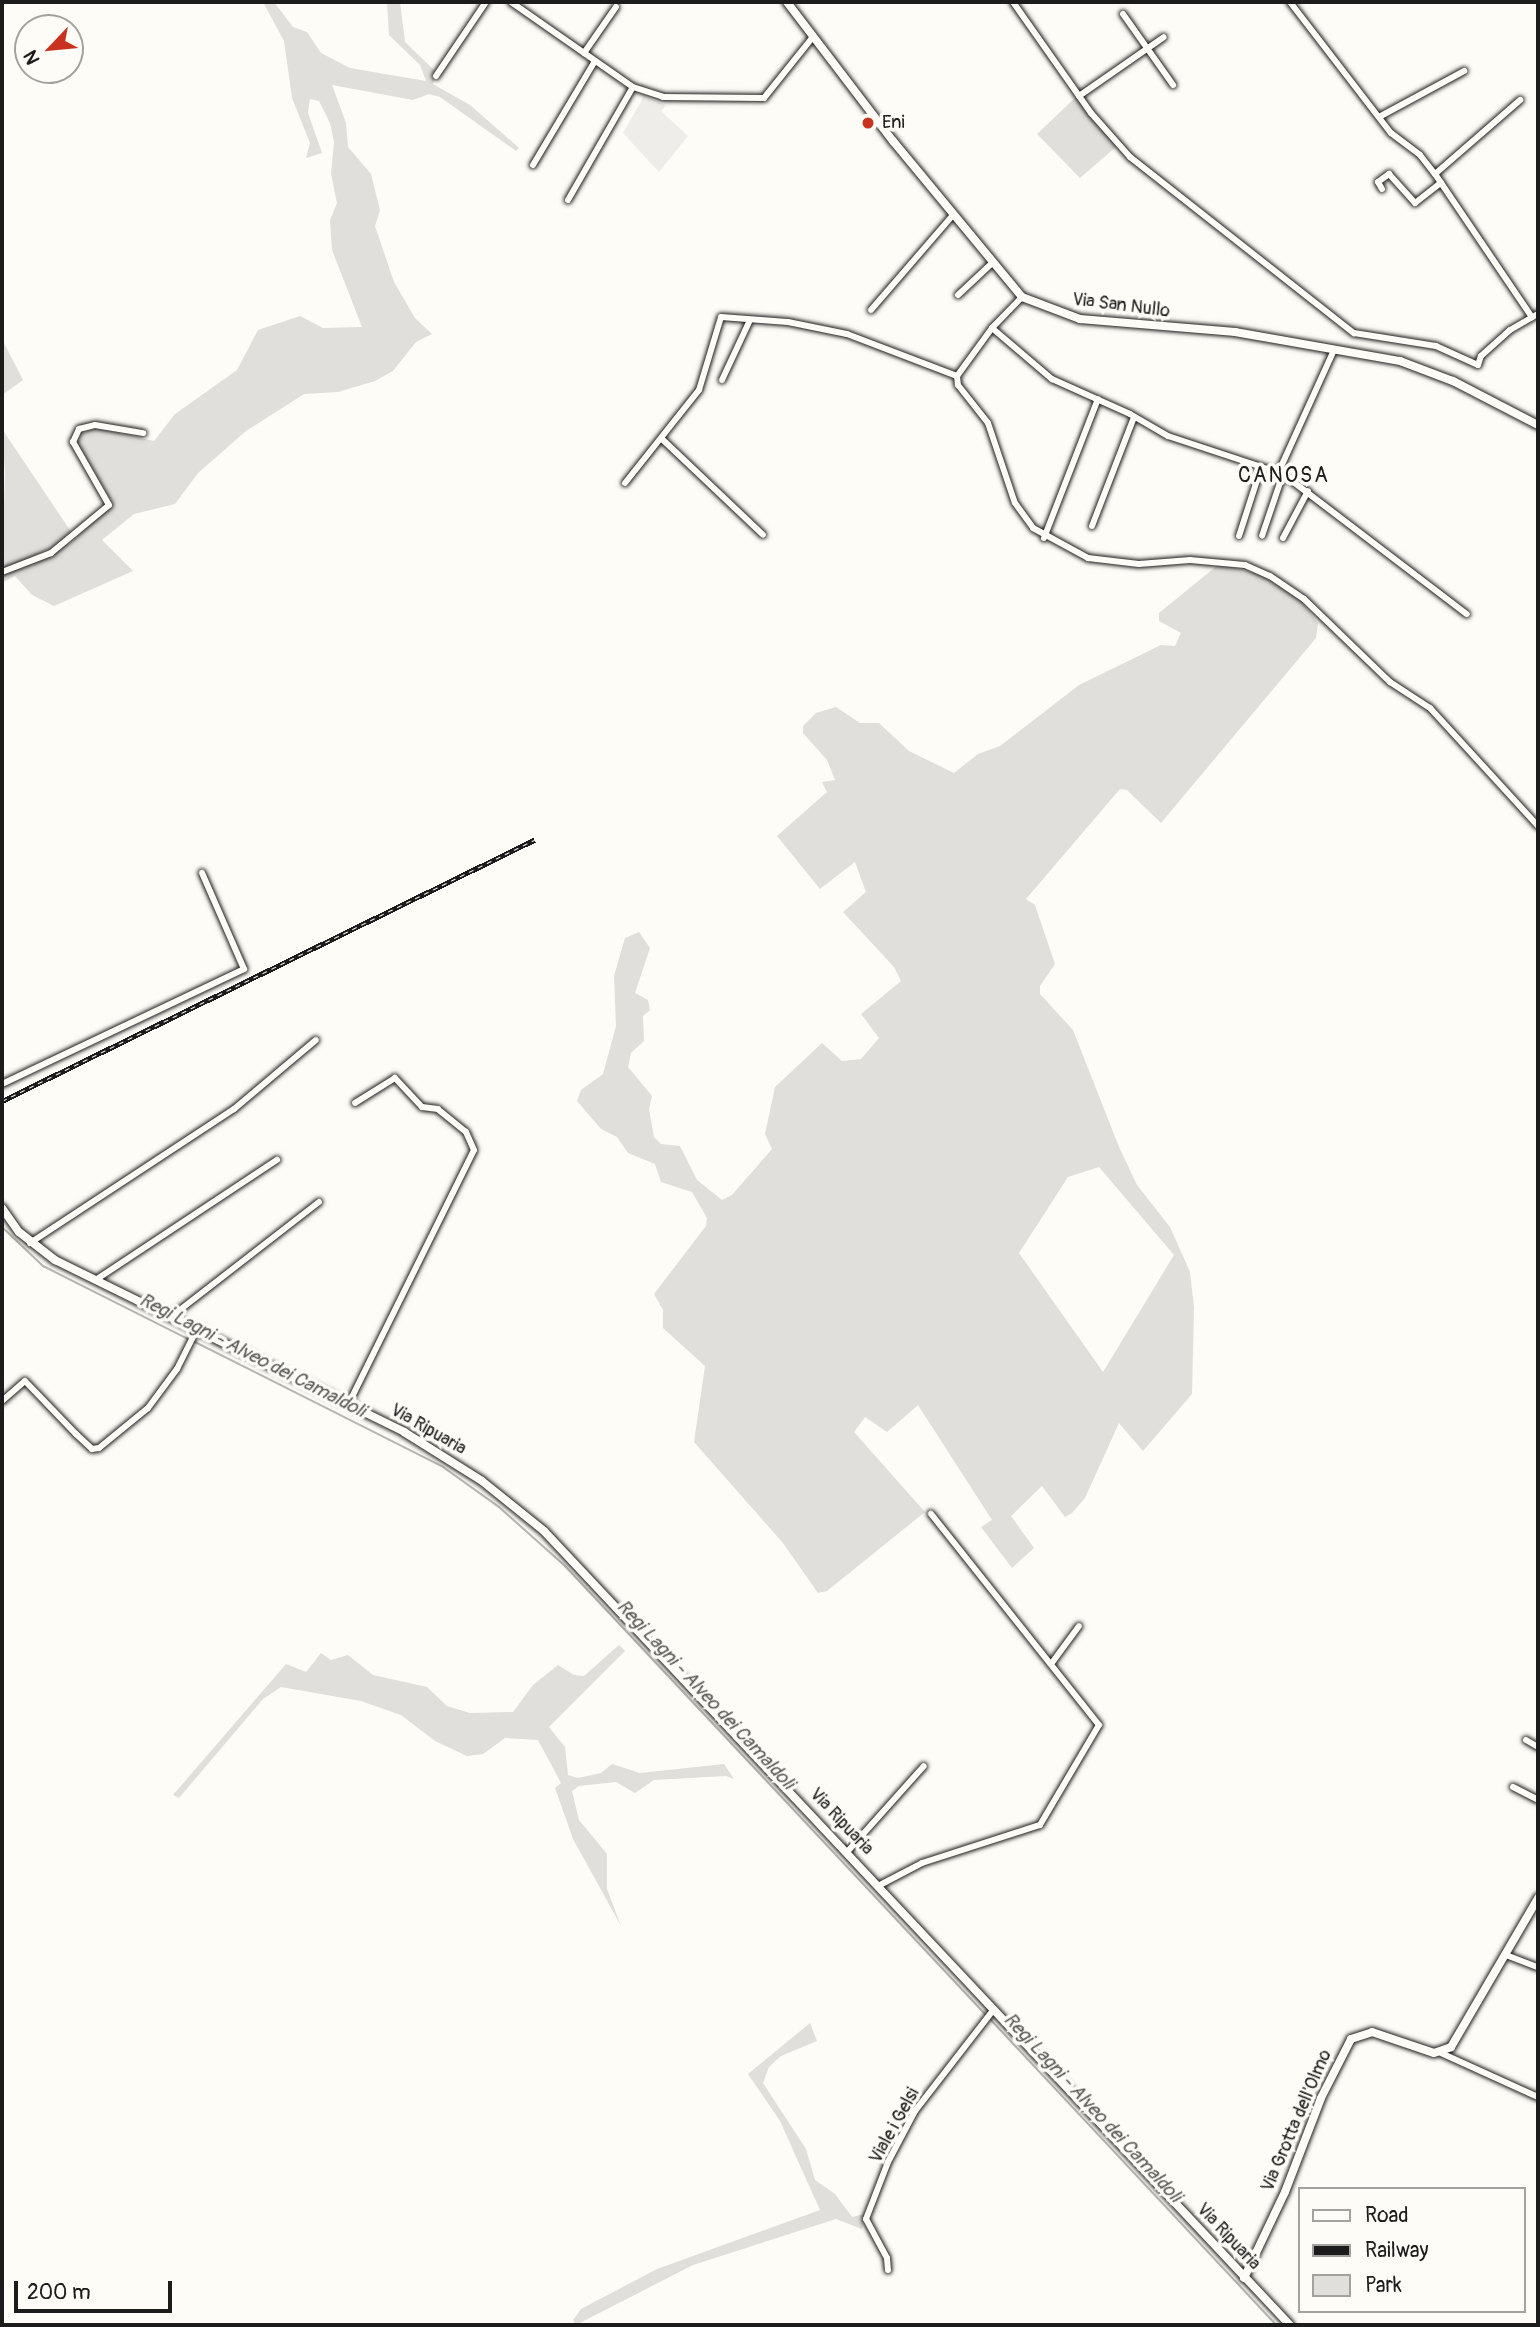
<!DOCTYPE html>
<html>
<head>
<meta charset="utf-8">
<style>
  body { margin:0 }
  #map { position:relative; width:1540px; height:2327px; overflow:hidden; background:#fdfcf7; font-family:Pangolin,sans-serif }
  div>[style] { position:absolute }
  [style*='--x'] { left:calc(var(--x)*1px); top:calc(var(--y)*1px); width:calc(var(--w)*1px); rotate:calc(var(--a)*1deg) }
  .built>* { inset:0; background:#eeede9 }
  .green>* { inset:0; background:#e0dfdb }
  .stream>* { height:2px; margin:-1px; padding:0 1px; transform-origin:1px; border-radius:1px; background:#b7b6b2 }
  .roads { filter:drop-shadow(0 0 2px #1c1c1c) drop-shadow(0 0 2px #1c1c1c) }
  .minor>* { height:6px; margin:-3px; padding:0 3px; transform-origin:3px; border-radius:3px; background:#fdfcf7 }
  .tertiary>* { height:8px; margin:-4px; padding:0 4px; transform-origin:4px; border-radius:4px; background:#fdfcf7 }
  .rail>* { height:4.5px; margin-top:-2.25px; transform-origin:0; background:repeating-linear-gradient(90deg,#fdfcf7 0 5px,#1c1c1c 0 10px); box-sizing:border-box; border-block:2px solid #1c1c1c }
  .dots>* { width:19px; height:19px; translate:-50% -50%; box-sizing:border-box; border:4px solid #fdfcf7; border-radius:50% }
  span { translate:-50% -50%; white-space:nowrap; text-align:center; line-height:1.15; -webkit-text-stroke:7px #fdfcf7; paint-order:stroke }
  .poi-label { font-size:18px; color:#1c1c1c }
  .left { translate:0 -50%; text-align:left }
  .street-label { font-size:18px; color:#1c1c1c }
  .water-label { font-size:19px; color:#5a5a58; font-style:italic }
  .quarter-label { font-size:21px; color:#1c1c1c; letter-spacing:2px }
  .frame { position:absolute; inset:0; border:4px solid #1c1c1c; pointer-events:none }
  .legend { position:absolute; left:1298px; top:2187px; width:228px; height:126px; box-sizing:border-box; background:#fdfcf7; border:2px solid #a3a29f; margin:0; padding:9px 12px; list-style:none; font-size:21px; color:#1c1c1c }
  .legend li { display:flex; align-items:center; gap:14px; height:35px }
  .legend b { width:35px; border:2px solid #a3a29f }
  .north { position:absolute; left:14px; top:14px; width:70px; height:70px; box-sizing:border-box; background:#fdfcf7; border:2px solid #a3a29f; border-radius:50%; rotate:244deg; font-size:19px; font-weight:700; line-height:28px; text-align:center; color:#1c1c1c }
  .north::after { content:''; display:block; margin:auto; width:24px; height:32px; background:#c8321e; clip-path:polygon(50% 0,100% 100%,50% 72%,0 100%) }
  .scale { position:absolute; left:14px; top:2281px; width:158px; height:32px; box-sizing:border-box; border:4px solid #1c1c1c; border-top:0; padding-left:9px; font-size:21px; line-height:24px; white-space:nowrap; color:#1c1c1c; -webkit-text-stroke:5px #fdfcf7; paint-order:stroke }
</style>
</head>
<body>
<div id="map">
  <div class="built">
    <div style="clip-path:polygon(644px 96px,666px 105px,661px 111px,688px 136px,659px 172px,623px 133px)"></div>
  </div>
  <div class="green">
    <div style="clip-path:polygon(263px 2px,274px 2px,293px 27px,307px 32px,321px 53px,350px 68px,426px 81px,420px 65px,389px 35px,387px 2px,400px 2px,405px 42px,436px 72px,433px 84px,470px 105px,519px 148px,516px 151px,440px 97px,429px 94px,413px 100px,332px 85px,346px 123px,348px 147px,371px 174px,380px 210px,375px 226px,394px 282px,415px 318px,432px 334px,416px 342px,393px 371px,375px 381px,338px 392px,304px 394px,246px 431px,198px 473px,175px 504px,134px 514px,102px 540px,133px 571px,54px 606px,32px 595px,15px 576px,2px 583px,2px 576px,71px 543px,113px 503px,78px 444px,81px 434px,96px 428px,154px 441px,175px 414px,237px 370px,258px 330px,300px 316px,323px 328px,362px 327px,332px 250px,330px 220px,337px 203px,331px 174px,334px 142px,330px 123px,319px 101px,310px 99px,308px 113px,322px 153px,306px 158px,310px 143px,292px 98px,284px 41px)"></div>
    <div style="clip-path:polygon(1077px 96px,1117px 146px,1080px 178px,1037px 134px)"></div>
    <div style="clip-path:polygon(2px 339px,23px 380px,2px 395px)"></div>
    <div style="clip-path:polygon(2px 429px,74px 536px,2px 572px,5px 473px)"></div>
    <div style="clip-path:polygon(evenodd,1219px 564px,1259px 574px,1300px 600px,1318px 623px,1316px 638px,1161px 823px,1127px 790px,1120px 789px,1026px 899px,1035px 905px,1055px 964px,1040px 986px,1040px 994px,1073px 1030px,1119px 1147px,1137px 1185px,1170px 1227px,1190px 1272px,1194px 1307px,1192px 1394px,1143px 1451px,1119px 1423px,1085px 1498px,1072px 1513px,1065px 1517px,1042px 1486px,1011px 1516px,1034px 1548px,1012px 1568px,981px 1527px,992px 1520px,918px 1405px,887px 1432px,865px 1417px,854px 1432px,925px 1512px,827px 1591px,818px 1593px,783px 1543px,694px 1442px,705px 1366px,663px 1328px,663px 1310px,654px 1294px,706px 1226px,707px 1218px,692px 1192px,661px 1182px,655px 1164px,628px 1153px,617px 1137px,601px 1129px,577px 1101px,581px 1090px,603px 1074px,616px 1026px,614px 976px,625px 938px,639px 932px,650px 948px,635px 993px,648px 1000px,650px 1010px,643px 1016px,644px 1041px,631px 1053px,628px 1067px,652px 1096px,649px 1109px,654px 1137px,661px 1144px,680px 1146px,697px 1180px,722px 1200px,732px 1195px,772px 1149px,765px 1134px,775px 1087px,822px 1043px,842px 1061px,861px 1059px,879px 1038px,861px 1014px,901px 981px,894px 967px,843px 912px,866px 892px,855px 862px,820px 889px,777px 836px,827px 792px,822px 782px,835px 780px,827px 760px,803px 733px,803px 726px,816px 713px,836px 707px,860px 723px,879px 723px,909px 751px,954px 773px,978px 754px,1000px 746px,1079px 685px,1161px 645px,1175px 646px,1181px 633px,1159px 621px,1159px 613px,1219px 564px,1099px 1167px,1174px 1255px,1103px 1372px,1019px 1253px,1068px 1177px,1099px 1167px)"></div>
    <div style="clip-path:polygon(619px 1645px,625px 1651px,549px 1727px,565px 1747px,568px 1775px,578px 1778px,601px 1773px,612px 1764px,640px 1773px,724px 1764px,734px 1779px,726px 1776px,654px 1780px,635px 1793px,616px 1782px,579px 1786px,572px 1791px,579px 1820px,607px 1854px,607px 1889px,621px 1926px,573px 1839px,555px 1788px,561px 1783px,538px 1740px,505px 1738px,483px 1754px,467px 1756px,435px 1741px,401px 1715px,361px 1701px,281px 1687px,263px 1699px,179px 1798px,173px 1795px,286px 1664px,306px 1672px,321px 1653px,331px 1660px,348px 1655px,373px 1675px,427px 1687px,447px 1706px,470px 1713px,513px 1712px,533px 1685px,558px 1665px,574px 1675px,584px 1676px)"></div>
    <div style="clip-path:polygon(810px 2023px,817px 2041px,781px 2056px,769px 2067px,763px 2083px,806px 2149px,815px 2180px,835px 2194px,852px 2217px,865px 2214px,862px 2229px,836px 2219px,693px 2265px,576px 2325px,573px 2320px,581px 2309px,657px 2269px,820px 2210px,780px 2121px,748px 2074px)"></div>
  </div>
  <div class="stream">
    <div style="--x:2;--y:1227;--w:57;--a:43.6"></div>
    <div style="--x:43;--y:1266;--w:162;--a:26.7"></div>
    <div style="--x:193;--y:1341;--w:280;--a:26.7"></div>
    <div style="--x:443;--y:1467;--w:69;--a:35.5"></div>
    <div style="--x:499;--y:1507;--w:89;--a:41.8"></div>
    <div style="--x:565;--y:1566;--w:614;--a:46.85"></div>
    <div style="--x:989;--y:2018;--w:420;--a:46.9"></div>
  </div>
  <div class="roads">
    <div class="minor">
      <div style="--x:511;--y:2;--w:149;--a:34.9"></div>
      <div style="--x:633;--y:87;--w:32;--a:18"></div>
      <div style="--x:663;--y:97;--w:101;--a:0.6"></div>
      <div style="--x:764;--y:98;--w:77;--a:-51.3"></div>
      <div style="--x:1013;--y:2;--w:136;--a:54.9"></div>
      <div style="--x:1091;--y:113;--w:59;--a:48.4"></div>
      <div style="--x:1130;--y:157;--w:285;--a:38.2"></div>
      <div style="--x:1354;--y:333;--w:83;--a:9"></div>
      <div style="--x:1436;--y:346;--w:46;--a:24.3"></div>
      <div style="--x:1478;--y:365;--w:9;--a:-72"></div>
      <div style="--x:1481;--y:356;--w:39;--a:-42"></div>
      <div style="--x:1510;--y:330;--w:32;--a:-30"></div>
      <div style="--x:1290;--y:2;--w:165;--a:52.4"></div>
      <div style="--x:1391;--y:133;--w:36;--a:37"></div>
      <div style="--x:1420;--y:155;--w:24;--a:52"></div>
      <div style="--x:1435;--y:174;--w:173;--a:55.9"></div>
      <div style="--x:1123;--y:14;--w:87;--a:54.8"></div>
      <div style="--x:584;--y:53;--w:56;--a:-55.2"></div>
      <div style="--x:436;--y:76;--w:89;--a:-56"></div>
      <div style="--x:1079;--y:96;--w:103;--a:-34.8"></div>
      <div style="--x:1379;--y:117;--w:97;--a:-28.4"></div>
      <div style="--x:533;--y:165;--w:121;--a:-59.2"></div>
      <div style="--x:1435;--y:174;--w:113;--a:-41"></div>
      <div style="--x:1382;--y:189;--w:8;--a:-120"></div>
      <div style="--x:1378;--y:182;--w:14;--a:-36"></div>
      <div style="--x:1389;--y:174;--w:39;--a:48"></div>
      <div style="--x:1415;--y:203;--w:33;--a:-38"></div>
      <div style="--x:568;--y:200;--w:130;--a:-60.1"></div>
      <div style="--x:958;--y:295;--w:45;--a:-43.2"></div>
      <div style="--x:1022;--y:297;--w:43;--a:134.1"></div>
      <div style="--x:992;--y:328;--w:59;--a:126.1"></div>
      <div style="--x:957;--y:376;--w:9;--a:84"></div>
      <div style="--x:958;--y:385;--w:48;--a:51.7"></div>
      <div style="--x:988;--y:423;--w:84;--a:71.4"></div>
      <div style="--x:1015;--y:503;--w:31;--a:54"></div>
      <div style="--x:1033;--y:528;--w:63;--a:28.6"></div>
      <div style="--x:1088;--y:558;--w:51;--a:6.7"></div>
      <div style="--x:1139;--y:564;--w:51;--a:-4.5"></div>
      <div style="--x:1190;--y:560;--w:55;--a:5.2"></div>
      <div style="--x:1245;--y:565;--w:27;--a:24"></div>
      <div style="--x:1270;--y:576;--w:41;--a:34.1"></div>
      <div style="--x:1304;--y:599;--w:120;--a:44"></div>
      <div style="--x:1390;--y:682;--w:48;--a:33"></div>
      <div style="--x:1430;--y:708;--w:160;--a:47.5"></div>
      <div style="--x:871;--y:310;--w:124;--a:-49.2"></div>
      <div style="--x:992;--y:328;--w:79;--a:40.4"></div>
      <div style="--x:1052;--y:379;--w:85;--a:24.2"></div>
      <div style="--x:1130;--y:414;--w:44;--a:30.1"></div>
      <div style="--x:1168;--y:436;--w:121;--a:18.3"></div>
      <div style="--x:1283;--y:474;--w:65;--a:108.7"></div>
      <div style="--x:1334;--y:350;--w:133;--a:114.4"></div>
      <div style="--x:1279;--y:471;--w:236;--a:37.3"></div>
      <div style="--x:722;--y:380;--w:66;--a:-65"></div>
      <div style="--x:662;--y:439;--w:139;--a:43.5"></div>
      <div style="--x:625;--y:483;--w:119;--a:-51.5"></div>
      <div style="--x:699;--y:390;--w:76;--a:-73.2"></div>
      <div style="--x:721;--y:317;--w:67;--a:4.3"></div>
      <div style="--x:788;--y:322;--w:60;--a:11.5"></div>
      <div style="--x:847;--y:334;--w:118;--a:20.9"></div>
      <div style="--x:1092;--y:526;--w:117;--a:-68.9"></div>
      <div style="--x:1239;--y:536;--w:71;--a:-72.1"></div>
      <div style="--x:1044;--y:538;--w:149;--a:-68.8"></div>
      <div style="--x:1283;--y:538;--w:53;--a:-62"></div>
      <div style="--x:2;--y:572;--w:53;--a:-21.2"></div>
      <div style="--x:51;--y:553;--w:75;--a:-39.6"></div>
      <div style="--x:109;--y:505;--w:73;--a:-119.7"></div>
      <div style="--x:73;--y:442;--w:14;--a:-65"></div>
      <div style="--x:79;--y:429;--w:16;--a:-14"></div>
      <div style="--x:95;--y:425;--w:49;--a:9.5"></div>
      <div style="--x:2;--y:1084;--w:268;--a:-25.4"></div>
      <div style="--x:244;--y:969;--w:105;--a:-113.6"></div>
      <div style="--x:30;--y:1243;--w:244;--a:-33.3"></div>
      <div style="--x:234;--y:1109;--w:107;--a:-40.1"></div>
      <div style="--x:97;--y:1279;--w:216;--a:-33.5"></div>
      <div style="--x:172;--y:1316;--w:186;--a:-37.8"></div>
      <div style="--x:2;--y:1401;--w:30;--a:-41"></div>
      <div style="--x:25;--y:1381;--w:74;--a:46.1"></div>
      <div style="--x:76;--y:1434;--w:22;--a:43"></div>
      <div style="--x:92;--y:1449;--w:7;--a:-8"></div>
      <div style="--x:99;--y:1448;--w:63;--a:-39.2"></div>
      <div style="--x:148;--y:1408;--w:49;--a:-53.4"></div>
      <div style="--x:177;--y:1369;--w:45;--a:-63.4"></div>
      <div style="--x:348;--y:1405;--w:284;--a:-63.7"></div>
      <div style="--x:474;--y:1150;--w:20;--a:-114"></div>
      <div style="--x:466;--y:1132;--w:36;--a:-141"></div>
      <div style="--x:438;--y:1109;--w:16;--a:-173"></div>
      <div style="--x:422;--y:1107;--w:40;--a:-133"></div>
      <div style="--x:395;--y:1078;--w:47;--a:148"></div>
      <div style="--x:1051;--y:1664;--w:47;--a:-53.6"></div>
      <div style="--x:1526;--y:1740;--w:14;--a:30"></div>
      <div style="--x:1513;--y:1787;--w:28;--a:27"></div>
      <div style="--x:847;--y:1852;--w:115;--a:-48.2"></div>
      <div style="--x:878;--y:1886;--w:50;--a:-27.6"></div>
      <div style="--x:922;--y:1863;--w:124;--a:-17.9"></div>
      <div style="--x:1040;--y:1825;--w:116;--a:-59.5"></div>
      <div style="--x:1099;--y:1725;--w:270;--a:-128.5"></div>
      <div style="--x:1506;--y:1955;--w:34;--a:21"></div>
      <div style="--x:1441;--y:2053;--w:107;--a:24.4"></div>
      <div style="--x:888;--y:2270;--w:12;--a:-95"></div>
      <div style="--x:887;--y:2258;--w:44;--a:-118.3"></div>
      <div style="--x:866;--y:2219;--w:61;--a:-68.9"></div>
      <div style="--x:888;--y:2162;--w:58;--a:-62.1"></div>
      <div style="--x:915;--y:2111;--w:129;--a:-52.2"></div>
    </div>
    <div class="tertiary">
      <div style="--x:787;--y:2;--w:175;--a:52.7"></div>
      <div style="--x:893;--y:141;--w:202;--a:50.4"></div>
      <div style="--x:1022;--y:297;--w:62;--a:20.8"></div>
      <div style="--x:1080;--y:319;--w:156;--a:4.8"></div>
      <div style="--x:1235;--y:332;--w:168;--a:10"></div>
      <div style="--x:1400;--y:361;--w:57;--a:20.7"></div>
      <div style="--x:1453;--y:381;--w:96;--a:27.4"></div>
      <div style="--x:2;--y:1208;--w:29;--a:55"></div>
      <div style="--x:19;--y:1232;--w:46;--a:37.9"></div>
      <div style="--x:55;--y:1260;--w:389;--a:26.2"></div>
      <div style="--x:404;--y:1432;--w:92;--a:32.1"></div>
      <div style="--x:482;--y:1481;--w:80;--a:38.9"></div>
      <div style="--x:544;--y:1531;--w:1089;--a:46.79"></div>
      <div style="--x:1244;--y:2278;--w:95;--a:-64.5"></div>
      <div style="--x:1285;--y:2192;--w:101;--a:-69"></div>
      <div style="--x:1321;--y:2098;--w:66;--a:-63"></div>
      <div style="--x:1351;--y:2039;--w:22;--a:-18"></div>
      <div style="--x:1372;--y:2032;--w:65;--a:18.7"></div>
      <div style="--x:1434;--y:2053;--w:18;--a:-19"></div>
      <div style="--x:1451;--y:2047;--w:173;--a:-59.7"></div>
    </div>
  </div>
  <div class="rail">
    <div style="--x:2;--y:1101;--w:593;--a:-26.13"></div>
  </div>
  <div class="dots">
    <div style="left:868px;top:123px;background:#c8321e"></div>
  </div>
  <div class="poi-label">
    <span class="left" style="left:882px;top:123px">Eni</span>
  </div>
  <div class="street-label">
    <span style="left:1121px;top:306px;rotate:7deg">Via San Nullo</span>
    <span style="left:428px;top:1430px;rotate:30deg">Via Ripuaria</span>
    <span style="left:841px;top:1822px;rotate:47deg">Via Ripuaria</span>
    <span style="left:1297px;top:2121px;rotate:-67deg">Via Grotta dell'Olmo</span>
    <span style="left:895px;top:2126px;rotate:-61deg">Viale i Gelsi</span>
    <span style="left:1228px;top:2237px;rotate:47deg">Via Ripuaria</span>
  </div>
  <div class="water-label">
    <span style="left:252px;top:1356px;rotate:27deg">Regi Lagni - Alveo dei Camaldoli</span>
    <span style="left:705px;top:1695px;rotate:47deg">Regi Lagni - Alveo dei Camaldoli</span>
    <span style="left:1092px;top:2108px;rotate:47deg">Regi Lagni - Alveo dei Camaldoli</span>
  </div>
  <div class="quarter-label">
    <span style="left:1284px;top:476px">CANOSA</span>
  </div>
  <div class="frame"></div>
  <ul class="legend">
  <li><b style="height:9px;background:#fdfcf7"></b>Road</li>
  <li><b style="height:9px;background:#1c1c1c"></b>Railway</li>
  <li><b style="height:19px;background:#e0dfdb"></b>Park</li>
  </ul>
  <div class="north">N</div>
  <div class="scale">200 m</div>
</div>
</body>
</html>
